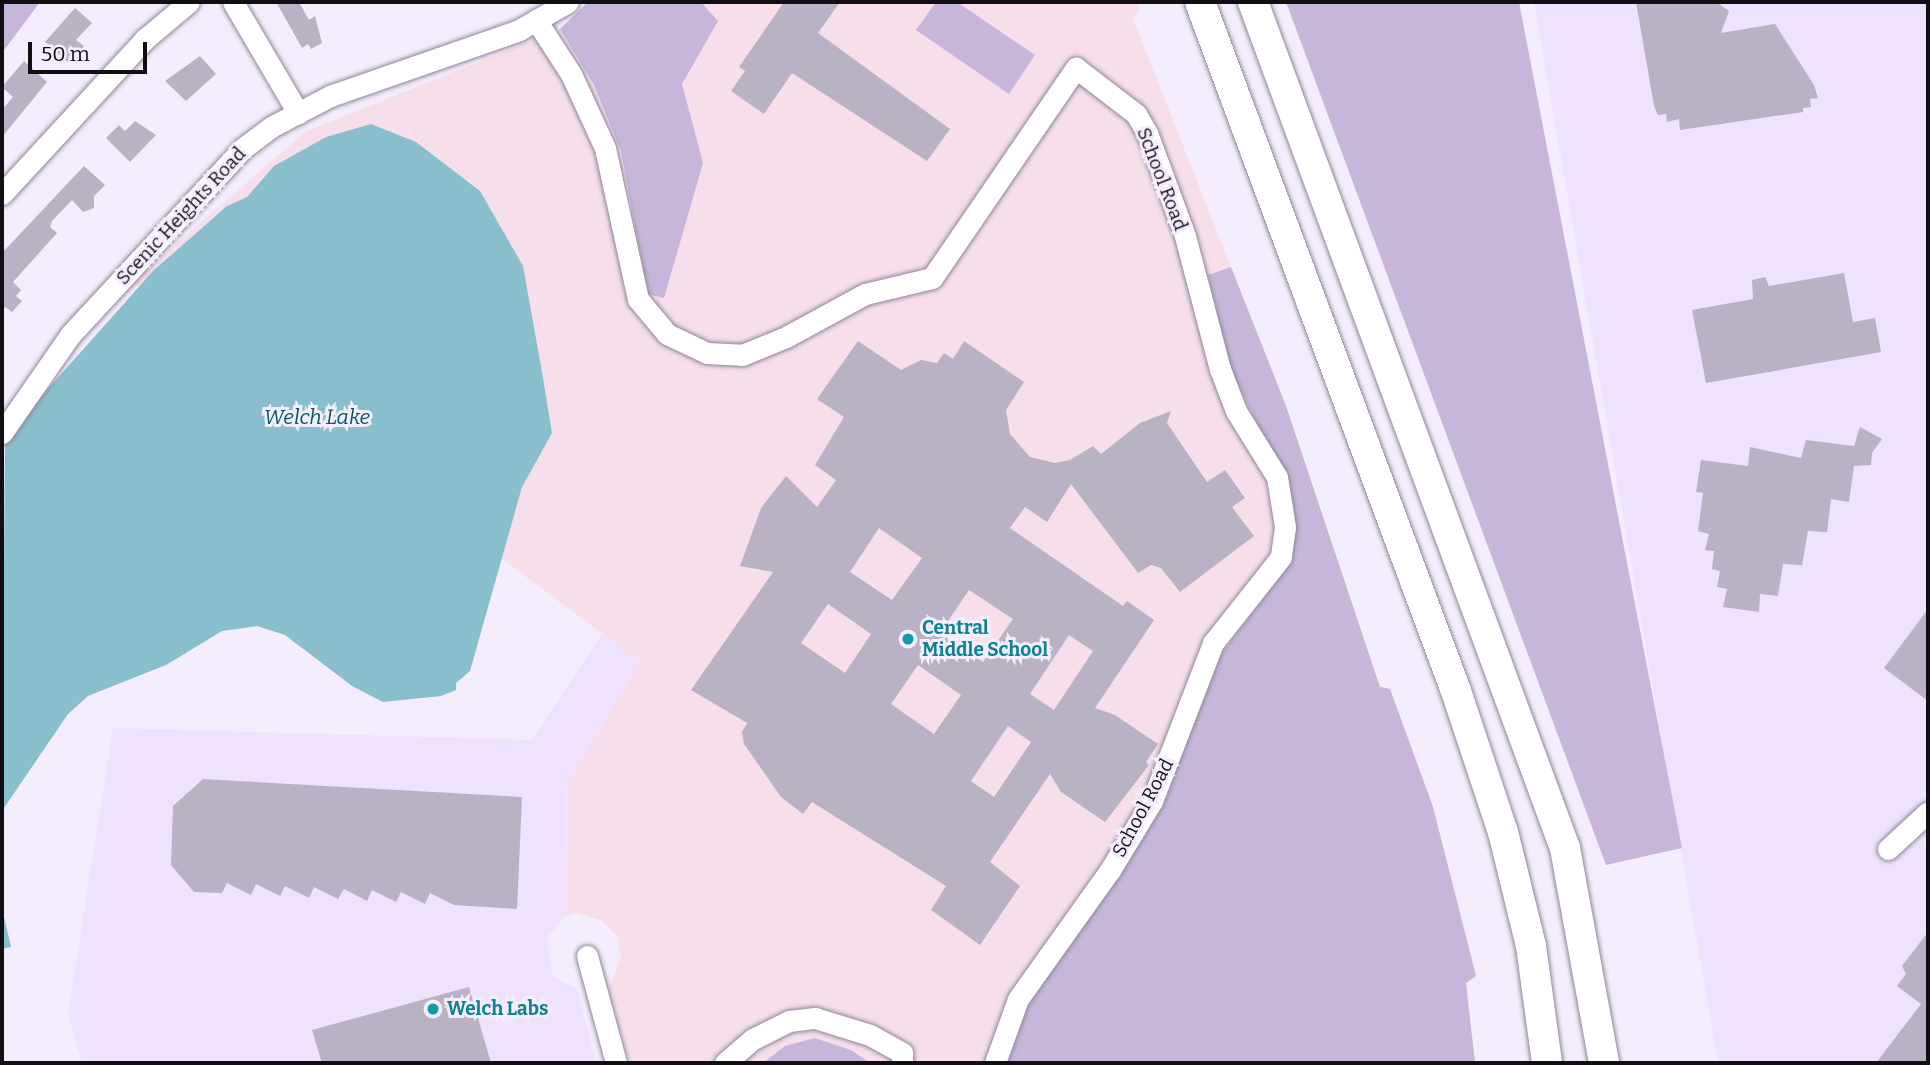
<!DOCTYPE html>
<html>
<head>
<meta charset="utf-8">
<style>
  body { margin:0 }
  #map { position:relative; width:1930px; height:1065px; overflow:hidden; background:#f4edfd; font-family:Bitter,serif }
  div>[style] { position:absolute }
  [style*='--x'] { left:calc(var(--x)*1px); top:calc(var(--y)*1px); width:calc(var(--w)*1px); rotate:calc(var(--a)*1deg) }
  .built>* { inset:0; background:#eee2fd }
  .education>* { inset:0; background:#f6dfeb }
  .green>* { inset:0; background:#c6b7da }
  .water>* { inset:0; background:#89becc }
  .building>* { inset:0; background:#b9b1c4 }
  .roads { filter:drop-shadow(0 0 2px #8e8698) drop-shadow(0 0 2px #8e8698) }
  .minor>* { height:21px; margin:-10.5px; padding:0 10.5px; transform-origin:10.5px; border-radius:10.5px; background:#fff }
  .highway>* { height:30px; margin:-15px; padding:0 15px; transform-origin:15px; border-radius:15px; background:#fff }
  .dots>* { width:19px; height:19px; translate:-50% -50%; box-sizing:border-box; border:4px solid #f4edfd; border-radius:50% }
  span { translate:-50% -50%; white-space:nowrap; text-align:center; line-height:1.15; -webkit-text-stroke:6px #f4edfd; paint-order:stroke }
  .street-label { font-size:19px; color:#100d13 }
  .culture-label { font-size:19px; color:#0d838f; font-weight:700 }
  .left { translate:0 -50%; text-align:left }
  .water-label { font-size:21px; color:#0a5666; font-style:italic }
  .frame { position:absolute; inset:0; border:4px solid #100d13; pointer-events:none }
  .scale { position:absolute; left:28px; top:42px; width:119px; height:32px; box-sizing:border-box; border:4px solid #100d13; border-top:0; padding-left:9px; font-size:21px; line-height:24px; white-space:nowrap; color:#100d13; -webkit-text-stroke:5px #f4edfd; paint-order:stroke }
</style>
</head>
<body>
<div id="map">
  <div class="built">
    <div style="clip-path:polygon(1534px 2px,1928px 2px,1928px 1063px,1718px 1063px)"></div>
    <div style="clip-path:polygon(602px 634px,640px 662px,568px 781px,565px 916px,547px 938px,552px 976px,577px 989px,596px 1063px,82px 1063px,68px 1014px,113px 728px,532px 740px)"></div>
  </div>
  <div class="education">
    <div style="clip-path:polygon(588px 2px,1137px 2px,1140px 9px,1133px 19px,1286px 406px,1380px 687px,1390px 689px,1433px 807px,1476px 976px,1466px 983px,1475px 1063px,630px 1063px,608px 991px,621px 958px,617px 936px,601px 920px,576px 913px,565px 916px,568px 781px,640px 662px,132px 282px,305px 132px,560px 29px)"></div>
  </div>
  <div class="green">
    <div style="clip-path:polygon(2px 2px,40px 2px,2px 53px)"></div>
    <div style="clip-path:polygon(588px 2px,701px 2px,718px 21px,682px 84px,703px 163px,664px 298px,648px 294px,621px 151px,594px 85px,560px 29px)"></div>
    <div style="clip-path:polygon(936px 2px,957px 2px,1035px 55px,1009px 94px,916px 30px)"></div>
    <div style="clip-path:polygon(1286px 2px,1519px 2px,1682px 848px,1606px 865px)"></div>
    <div style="clip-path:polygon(1231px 267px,1286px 406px,1380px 687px,1390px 689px,1433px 807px,1476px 976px,1466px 983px,1475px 1063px,1004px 1063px,1025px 1006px,1144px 837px,1173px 779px,1215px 662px,1276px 582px,1289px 555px,1295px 515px,1289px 486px,1232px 374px,1208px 275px)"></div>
    <div style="clip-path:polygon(815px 1038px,851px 1050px,870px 1063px,763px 1063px,785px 1046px)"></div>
  </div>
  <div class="water">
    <div style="clip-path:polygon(371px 124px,416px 142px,480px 191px,523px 266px,542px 372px,552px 433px,522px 487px,470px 671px,456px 683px,456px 690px,441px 696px,383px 702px,352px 686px,285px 635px,257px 626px,222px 631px,166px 665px,88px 696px,68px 714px,2px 811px,5px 437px,153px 271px,227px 206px,247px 197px,274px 166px,326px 137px)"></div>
    <div style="clip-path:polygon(2px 908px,11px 947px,2px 949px)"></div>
  </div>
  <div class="building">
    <div style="clip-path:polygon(276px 2px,299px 2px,309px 20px,315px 16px,322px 43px,311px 49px,308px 44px,302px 48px)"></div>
    <div style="clip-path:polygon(784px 2px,840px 2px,818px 33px,950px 129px,927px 161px,792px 73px,764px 114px,731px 91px,745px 71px,739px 67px)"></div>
    <div style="clip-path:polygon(1636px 2px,1716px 2px,1729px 11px,1721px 33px,1775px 24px,1814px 85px,1818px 98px,1810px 99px,1811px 107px,1803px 108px,1803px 112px,1680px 130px,1679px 119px,1667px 122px,1666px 114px,1658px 115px,1654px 106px)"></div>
    <div style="clip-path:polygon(75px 8px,92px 23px,76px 40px,84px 46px,69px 63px,45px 42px)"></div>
    <div style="clip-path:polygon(200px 56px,216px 74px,186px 101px,165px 81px)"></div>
    <div style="clip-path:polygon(24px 61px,47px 82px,2px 137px,2px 110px,13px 97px,2px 87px)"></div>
    <div style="clip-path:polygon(135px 121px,156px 135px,130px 162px,106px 138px,119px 125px,125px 131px)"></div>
    <div style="clip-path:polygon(84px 166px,105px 185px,94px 196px,94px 208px,83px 212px,72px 200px,52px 221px,50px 227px,57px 233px,13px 282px,21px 290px,16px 296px,22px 301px,12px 312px,5px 307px,2px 311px,2px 253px)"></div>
    <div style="clip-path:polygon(1844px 273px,1853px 322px,1875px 318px,1881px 352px,1706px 383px,1692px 310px,1753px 299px,1752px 280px,1765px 277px,1769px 286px)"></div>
    <div style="clip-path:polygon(evenodd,858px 341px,901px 370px,921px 360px,937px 363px,944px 353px,953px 359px,964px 341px,1024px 382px,1006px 410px,1010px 434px,1030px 457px,1055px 463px,1070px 460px,1093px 446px,1101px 454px,1140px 423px,1171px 411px,1167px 423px,1207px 482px,1225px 470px,1245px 498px,1232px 507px,1254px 536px,1180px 592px,1161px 568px,1151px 565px,1138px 573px,1071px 484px,1047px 522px,1025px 507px,1010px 528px,1123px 606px,1127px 601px,1154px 620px,1095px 708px,1115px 715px,1158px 744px,1146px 762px,1149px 765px,1105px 822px,1061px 792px,1050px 774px,990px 862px,1020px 886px,980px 945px,931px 910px,946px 886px,812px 802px,803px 814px,781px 797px,744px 744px,742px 732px,747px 723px,691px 690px,773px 572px,740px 566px,761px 508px,786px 476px,817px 507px,836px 480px,815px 465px,844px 417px,817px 399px,858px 341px,879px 528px,922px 558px,892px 600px,850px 572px,879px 528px,858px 341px,969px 590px,1013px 619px,983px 662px,940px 633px,969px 590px,858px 341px,828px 604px,871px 634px,845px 673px,801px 643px,828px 604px,858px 341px,1069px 635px,1093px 651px,1054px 710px,1030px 694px,1069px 635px,858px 341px,918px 665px,961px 695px,934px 734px,891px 704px,918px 665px,858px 341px,1008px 726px,1031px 742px,994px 797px,971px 781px,1008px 726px)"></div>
    <div style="clip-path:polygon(1860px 427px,1882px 439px,1872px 453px,1871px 465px,1854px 466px,1849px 502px,1831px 499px,1827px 532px,1808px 531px,1802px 565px,1783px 564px,1778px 596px,1760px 594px,1759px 612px,1723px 607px,1727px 589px,1717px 587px,1720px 571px,1712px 569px,1714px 551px,1705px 550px,1709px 534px,1698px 531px,1703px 493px,1696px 492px,1701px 460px,1748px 466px,1750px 447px,1801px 458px,1806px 440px,1854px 446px)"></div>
    <div style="clip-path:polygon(1928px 609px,1928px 701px,1884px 668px)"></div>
    <div style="clip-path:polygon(203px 779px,522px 797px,517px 909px,454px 905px,430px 893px,425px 904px,401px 892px,396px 902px,372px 890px,367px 901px,344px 889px,338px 899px,314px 887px,309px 898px,285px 886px,280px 896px,256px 884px,251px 895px,227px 883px,222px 893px,194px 892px,171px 865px,173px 806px)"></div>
    <div style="clip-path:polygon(1928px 932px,1928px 1063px,1876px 1063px,1921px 1004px,1897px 986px,1906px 974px,1902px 966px)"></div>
    <div style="clip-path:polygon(469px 987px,491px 1063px,322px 1063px,312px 1030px)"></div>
  </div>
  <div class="roads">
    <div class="minor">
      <div style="--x:233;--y:2;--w:129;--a:59.6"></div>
      <div style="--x:536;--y:20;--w:64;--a:57.1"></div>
      <div style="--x:571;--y:74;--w:81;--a:65.3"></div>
      <div style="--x:605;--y:148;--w:155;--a:77.7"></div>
      <div style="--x:638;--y:299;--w:45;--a:50.4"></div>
      <div style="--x:667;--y:334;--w:44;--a:25.4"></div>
      <div style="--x:707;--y:353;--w:35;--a:3"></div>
      <div style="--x:742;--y:355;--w:48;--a:-22.2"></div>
      <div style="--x:786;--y:337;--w:90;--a:-28.6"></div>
      <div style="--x:865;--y:294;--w:69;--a:-13.4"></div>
      <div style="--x:932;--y:278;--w:255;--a:-55.6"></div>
      <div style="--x:1076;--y:68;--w:76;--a:37.5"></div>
      <div style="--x:1136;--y:114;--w:22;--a:60"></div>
      <div style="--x:1147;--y:133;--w:110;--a:69.7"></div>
      <div style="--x:1185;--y:236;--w:138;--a:75.3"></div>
      <div style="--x:1220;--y:369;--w:45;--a:69.1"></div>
      <div style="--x:1236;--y:411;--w:78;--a:58.2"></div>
      <div style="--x:1277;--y:477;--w:51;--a:80.9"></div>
      <div style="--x:1285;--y:527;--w:30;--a:98"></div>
      <div style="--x:1281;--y:557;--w:110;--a:128.3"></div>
      <div style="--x:1213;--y:643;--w:169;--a:111.1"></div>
      <div style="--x:1152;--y:801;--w:81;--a:121.3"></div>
      <div style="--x:1110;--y:870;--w:158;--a:125.5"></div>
      <div style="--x:1018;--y:999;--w:68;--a:109.8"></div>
      <div style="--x:2;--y:194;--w:211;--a:-47.3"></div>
      <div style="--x:145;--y:39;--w:57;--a:-40.1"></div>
      <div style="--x:2;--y:433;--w:119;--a:-55.2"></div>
      <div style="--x:70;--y:335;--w:253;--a:-47.2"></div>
      <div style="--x:242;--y:149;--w:36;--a:-37"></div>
      <div style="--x:271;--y:127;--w:67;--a:-27.7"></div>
      <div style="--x:330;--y:96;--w:200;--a:-19.2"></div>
      <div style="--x:519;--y:30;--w:56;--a:-29.7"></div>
      <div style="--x:1888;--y:849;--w:54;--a:-42.8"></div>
      <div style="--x:587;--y:956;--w:111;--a:74.8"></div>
      <div style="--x:725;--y:1063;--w:37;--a:-41"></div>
      <div style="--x:753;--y:1039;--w:40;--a:-26.6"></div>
      <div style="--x:789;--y:1021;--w:26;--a:-7"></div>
      <div style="--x:815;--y:1018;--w:58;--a:17.2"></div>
      <div style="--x:870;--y:1035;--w:37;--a:29"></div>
      <div style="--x:902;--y:1053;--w:10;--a:90"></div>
    </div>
    <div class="highway">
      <div style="--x:1200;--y:2;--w:735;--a:69.62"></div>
      <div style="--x:1456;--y:691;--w:149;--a:71.6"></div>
      <div style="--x:1503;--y:832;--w:117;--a:76.2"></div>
      <div style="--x:1531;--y:946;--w:118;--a:82.2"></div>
      <div style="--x:1253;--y:2;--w:902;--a:69.76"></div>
      <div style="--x:1565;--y:848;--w:219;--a:79.7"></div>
    </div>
  </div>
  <div class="dots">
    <div style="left:908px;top:639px;background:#0f9aa8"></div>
    <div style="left:433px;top:1009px;background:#0f9aa8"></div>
  </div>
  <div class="street-label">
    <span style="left:1162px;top:179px;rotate:69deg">School Road</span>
    <span style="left:181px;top:216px;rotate:-47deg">Scenic Heights Road</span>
    <span style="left:1143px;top:808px;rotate:-62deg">School Road</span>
  </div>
  <div class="culture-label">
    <span class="left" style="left:922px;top:639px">Central<br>Middle School</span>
    <span class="left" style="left:447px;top:1009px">Welch Labs</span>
  </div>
  <div class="water-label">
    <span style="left:317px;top:417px">Welch Lake</span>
  </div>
  <div class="frame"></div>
  <div class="scale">50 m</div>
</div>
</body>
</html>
